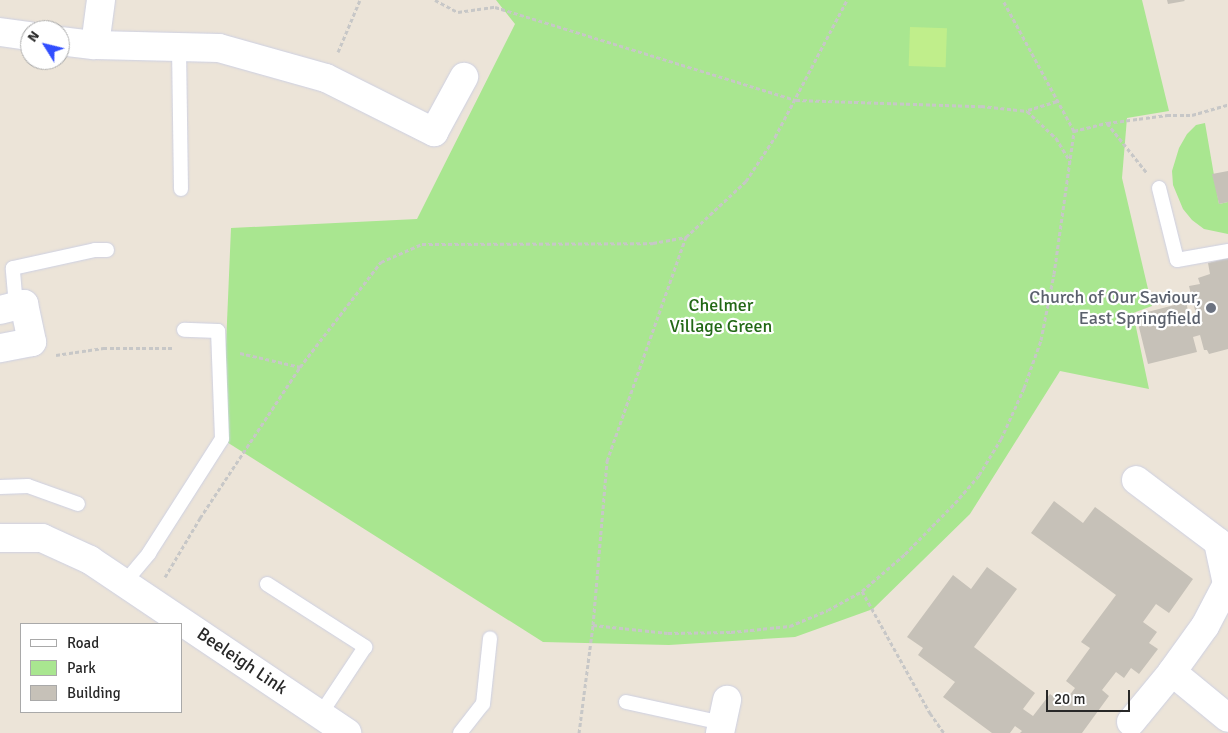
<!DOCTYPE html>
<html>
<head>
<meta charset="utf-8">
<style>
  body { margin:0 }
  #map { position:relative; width:1228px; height:733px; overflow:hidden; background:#ece4d8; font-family:Signika,sans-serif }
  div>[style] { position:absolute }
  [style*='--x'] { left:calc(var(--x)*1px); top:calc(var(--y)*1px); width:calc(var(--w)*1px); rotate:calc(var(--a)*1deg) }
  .green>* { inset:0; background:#a9e690 }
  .pitch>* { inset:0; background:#c0ee8b; transform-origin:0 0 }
  .building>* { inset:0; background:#c6c1b8 }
  .path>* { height:3px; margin-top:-1.5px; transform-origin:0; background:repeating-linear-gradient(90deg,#c7c7c7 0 4px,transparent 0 6.5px) }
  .roads { filter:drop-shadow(0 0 1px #cdd0e2) drop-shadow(0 0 1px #cdd0e2) }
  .service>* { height:14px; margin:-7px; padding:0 7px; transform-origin:7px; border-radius:7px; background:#fff }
  .minor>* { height:28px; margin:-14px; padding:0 14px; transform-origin:14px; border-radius:14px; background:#fff }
  .dots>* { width:14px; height:14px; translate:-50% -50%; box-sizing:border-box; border:2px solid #fff; border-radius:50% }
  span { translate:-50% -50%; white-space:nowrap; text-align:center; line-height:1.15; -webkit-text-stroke:4.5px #fff; paint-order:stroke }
  .worship-label { font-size:18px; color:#5b616d }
  .right { translate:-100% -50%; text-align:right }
  .park-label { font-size:18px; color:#226815 }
  .street-label { font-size:18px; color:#282828 }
  .legend { position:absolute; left:20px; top:623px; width:162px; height:90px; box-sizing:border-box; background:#fff; border:1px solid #a9a9a9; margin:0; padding:6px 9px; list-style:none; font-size:15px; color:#282828 }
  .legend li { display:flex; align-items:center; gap:10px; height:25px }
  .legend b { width:25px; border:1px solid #a9a9a9 }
  .north { position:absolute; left:20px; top:20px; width:50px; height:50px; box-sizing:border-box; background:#fff; border:1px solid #a9a9a9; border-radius:50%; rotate:306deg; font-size:14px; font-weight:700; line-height:20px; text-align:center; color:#282828 }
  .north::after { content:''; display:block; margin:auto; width:18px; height:22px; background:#314eff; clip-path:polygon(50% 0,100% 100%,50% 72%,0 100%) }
  .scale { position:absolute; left:1046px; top:690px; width:84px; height:22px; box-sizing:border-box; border:2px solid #282828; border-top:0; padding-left:6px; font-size:15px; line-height:18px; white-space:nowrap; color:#282828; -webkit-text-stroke:4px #fff; paint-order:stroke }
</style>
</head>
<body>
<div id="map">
  <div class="green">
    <div style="clip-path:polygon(496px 0,1142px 0,1169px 111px,1127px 118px,1122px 178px,1152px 306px,1133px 313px,1149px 389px,1060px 371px,970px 514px,873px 609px,795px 637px,669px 645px,543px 642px,222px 439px,231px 228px,417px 219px,515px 24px)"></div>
    <div style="clip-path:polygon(1205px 123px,1219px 204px,1228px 202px,1228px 234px,1204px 229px,1192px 220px,1183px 209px,1173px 185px,1172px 171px,1179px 148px,1187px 134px,1196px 125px)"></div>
  </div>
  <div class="pitch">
    <div style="left:910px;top:27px;width:37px;height:39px;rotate:2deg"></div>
  </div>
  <div class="building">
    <div style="clip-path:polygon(1167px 0,1184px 0,1185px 1px,1168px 4px)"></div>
    <div style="clip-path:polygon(1228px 171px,1228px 202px,1219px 204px,1212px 174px)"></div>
    <div style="clip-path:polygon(1228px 258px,1228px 349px,1209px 354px,1207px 350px,1204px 350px,1200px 335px,1193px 337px,1197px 352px,1148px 364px,1136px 315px,1186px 302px,1190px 319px,1197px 318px,1189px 286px,1200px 284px,1198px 278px,1210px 274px,1208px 263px)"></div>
    <div style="clip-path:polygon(1054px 501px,1083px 523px,1095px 507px,1193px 579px,1169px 613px,1156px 604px,1143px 622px,1157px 632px,1149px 643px,1158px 649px,1139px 674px,1131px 668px,1124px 678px,1116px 672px,1102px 690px,1109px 696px,1082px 733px,1020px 733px,1022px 731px,1015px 726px,1010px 733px,992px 733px,943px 697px,955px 682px,918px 655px,923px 648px,907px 637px,953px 575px,971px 589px,987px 567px,1017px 589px,974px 647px,1035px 693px,1023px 709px,1033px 716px,1050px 694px,1063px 704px,1075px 688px,1066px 681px,1090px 648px,1081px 642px,1116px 595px,1031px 533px)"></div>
  </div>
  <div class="path">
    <div style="--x:435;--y:0;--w:26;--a:28"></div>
    <div style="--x:458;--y:12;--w:37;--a:-8"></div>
    <div style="--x:495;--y:7;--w:315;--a:17.2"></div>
    <div style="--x:796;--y:100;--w:185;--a:1.9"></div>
    <div style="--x:981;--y:106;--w:46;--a:6.2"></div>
    <div style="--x:1027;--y:111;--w:40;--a:43"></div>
    <div style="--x:1056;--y:138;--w:27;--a:59"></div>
    <div style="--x:338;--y:52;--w:56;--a:-67.1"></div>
    <div style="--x:1028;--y:110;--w:30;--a:-17"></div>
    <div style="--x:1107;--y:123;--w:64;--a:51.3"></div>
    <div style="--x:1074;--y:131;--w:34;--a:-14"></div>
    <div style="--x:1107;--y:123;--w:61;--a:-7.6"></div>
    <div style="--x:1167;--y:115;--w:25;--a:0"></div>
    <div style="--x:1192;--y:115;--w:37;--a:-16"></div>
    <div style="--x:240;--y:353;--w:62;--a:13.1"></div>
    <div style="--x:56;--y:355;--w:48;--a:-8.5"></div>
    <div style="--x:103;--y:348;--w:71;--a:0"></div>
    <div style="--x:165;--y:577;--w:69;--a:-59.3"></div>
    <div style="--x:200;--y:518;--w:181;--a:-56.5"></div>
    <div style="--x:300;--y:367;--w:133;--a:-52.4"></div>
    <div style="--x:381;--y:262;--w:45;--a:-23.7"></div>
    <div style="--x:422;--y:244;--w:231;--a:-0.2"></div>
    <div style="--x:653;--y:243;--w:34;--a:-10"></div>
    <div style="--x:862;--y:591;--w:140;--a:60.9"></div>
    <div style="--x:930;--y:713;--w:24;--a:55"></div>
    <div style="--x:593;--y:625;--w:75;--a:6.1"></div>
    <div style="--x:668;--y:633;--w:63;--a:-0.9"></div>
    <div style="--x:731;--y:632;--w:59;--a:-5.8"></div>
    <div style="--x:790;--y:626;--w:41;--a:-22.8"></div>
    <div style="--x:828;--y:610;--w:39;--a:-29"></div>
    <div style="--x:862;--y:591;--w:57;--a:-40.7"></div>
    <div style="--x:905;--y:554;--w:71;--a:-45.6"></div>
    <div style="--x:955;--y:503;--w:37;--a:-49"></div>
    <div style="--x:979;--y:475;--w:42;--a:-58.6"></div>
    <div style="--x:1001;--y:439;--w:56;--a:-65.7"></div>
    <div style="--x:1024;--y:388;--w:51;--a:-70.5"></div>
    <div style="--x:1041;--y:340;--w:67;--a:-78.9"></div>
    <div style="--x:1054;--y:274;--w:144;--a:-82"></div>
    <div style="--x:1074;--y:131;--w:149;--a:-118.5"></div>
    <div style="--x:579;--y:733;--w:109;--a:-82.6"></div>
    <div style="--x:593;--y:625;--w:165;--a:-85.1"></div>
    <div style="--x:607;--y:461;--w:238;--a:-70.6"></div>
    <div style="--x:686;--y:237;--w:82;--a:-43"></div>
    <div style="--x:746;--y:181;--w:53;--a:-56.6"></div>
    <div style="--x:775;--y:137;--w:155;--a:-62.3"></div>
  </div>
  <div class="roads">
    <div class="service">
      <div style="--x:179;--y:47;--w:142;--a:89.2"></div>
      <div style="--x:1159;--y:188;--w:74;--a:76"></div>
      <div style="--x:1177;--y:260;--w:52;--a:-10"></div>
      <div style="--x:16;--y:306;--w:38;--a:-95"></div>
      <div style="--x:13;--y:268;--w:84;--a:-12.4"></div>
      <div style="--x:95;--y:250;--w:12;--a:0"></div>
      <div style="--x:0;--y:487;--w:28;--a:-2"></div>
      <div style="--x:28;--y:486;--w:53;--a:19.8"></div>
      <div style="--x:125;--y:582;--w:38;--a:-50"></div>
      <div style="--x:149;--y:553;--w:135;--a:-57.4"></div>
      <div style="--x:222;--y:439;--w:108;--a:-92.1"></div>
      <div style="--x:218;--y:331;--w:34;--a:-178"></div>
      <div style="--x:267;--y:584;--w:117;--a:32.7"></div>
      <div style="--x:365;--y:647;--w:82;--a:123.5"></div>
      <div style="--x:626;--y:702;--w:98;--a:12.3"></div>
      <div style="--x:460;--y:733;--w:37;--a:-52"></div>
      <div style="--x:483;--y:704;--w:66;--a:-83.9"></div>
    </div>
    <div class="minor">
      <div style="--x:0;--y:32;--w:30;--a:8"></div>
      <div style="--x:60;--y:41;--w:35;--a:7"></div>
      <div style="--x:95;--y:45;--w:124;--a:1.4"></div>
      <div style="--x:219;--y:48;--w:111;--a:15.7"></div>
      <div style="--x:326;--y:78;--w:121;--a:26.6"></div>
      <div style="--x:434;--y:132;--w:63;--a:-61.4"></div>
      <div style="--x:95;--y:45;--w:45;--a:-82.4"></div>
      <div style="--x:0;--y:310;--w:25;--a:-14"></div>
      <div style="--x:24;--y:304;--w:39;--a:78"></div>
      <div style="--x:32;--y:342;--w:33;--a:169"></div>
      <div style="--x:1136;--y:480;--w:103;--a:37.1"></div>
      <div style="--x:1218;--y:542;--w:43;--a:77.9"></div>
      <div style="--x:1227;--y:584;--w:47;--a:117.6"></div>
      <div style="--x:1205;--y:626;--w:57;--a:125.7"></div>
      <div style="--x:1172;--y:672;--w:72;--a:39.4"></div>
      <div style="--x:0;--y:538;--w:42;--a:0"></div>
      <div style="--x:42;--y:538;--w:53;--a:24.6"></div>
      <div style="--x:90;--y:560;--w:310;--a:33.9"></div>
      <div style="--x:1131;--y:722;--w:65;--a:-50.6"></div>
      <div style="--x:720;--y:733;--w:34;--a:-78"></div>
    </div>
  </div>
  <div class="dots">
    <div style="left:1211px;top:308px;background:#6b7280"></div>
  </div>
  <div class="worship-label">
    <span class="right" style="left:1201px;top:308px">Church of Our Saviour,<br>East Springfield</span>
  </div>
  <div class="park-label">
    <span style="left:721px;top:316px">Chelmer<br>Village Green</span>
  </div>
  <div class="street-label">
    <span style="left:242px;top:661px;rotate:34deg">Beeleigh Link</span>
  </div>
  <ul class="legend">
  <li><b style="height:6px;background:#fff"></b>Road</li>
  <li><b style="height:14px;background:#a9e690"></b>Park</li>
  <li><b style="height:14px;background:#c6c1b8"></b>Building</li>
  </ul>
  <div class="north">N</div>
  <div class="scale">20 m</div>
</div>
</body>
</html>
